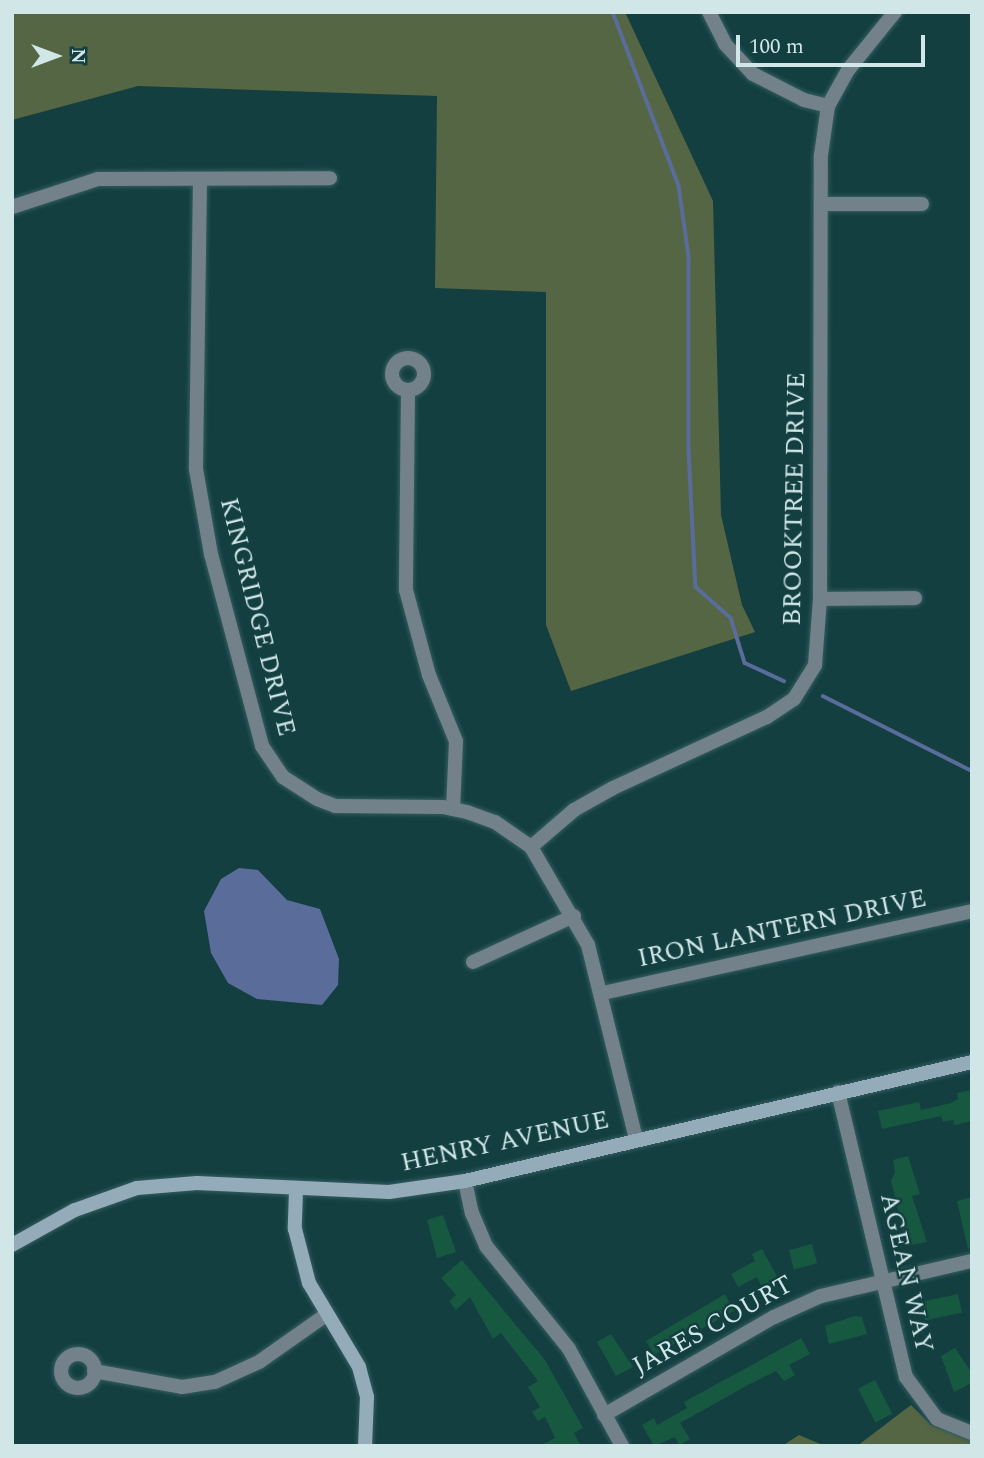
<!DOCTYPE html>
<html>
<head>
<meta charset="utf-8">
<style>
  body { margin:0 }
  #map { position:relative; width:984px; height:1458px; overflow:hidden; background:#133f41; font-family:Spectral,serif }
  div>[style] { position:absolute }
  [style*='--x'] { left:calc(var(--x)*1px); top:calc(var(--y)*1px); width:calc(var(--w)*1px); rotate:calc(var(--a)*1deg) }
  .green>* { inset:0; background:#564 }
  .water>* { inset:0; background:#596c9a }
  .stream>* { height:3.5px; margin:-1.75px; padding:0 1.75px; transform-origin:1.75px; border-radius:1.75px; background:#596c9a }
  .building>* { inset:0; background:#175840; transform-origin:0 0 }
  .roads { filter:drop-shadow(0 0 2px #355d5f) drop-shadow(0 0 2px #355d5f) }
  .street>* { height:14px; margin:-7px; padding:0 7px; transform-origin:7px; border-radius:7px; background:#73828a }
  .street>.ring { margin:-7px; padding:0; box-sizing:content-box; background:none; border:14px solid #73828a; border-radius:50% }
  .secondary>* { height:14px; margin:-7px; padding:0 7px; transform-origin:7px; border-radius:7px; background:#94abb9 }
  span { translate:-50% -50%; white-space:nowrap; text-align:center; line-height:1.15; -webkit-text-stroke:5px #133f41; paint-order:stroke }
  .street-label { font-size:26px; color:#d0e6e7 }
  .frame { position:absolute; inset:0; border:14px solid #d0e6e7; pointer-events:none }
  .north { position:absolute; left:21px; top:21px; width:70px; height:70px; -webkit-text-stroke:5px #133f41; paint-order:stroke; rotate:90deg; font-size:19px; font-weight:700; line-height:28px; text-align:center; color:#d0e6e7 }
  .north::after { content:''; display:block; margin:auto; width:24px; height:32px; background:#d0e6e7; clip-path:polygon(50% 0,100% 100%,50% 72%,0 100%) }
  .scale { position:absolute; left:736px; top:35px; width:189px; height:32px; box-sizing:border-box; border:4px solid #d0e6e7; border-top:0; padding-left:9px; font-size:21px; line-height:24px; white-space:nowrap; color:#d0e6e7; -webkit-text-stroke:5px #133f41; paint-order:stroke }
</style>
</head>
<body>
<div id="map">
  <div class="green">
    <div style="clip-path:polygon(12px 12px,625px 12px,713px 201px,721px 515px,742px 605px,755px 632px,571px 691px,546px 625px,546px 292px,435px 288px,437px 96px,138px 86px,12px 120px)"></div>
    <div style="clip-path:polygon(911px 1405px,931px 1425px,972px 1440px,972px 1446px,857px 1446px)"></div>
    <div style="clip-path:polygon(799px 1435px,825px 1446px,782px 1446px)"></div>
  </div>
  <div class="water">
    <div style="clip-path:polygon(239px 868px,258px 870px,287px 900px,320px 909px,339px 959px,338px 985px,322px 1005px,257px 999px,228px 983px,211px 953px,204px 911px,221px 879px)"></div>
  </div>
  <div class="stream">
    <div style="--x:613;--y:12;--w:186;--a:69.2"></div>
    <div style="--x:679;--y:186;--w:72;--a:82"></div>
    <div style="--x:689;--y:257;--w:194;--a:90"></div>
    <div style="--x:689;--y:451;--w:136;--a:87.1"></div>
    <div style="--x:696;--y:587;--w:47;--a:41.5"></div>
    <div style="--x:731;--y:618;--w:47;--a:72.7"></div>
    <div style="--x:745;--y:663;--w:43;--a:24.8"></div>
    <div style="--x:823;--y:696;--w:167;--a:26.7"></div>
  </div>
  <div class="building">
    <div style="clip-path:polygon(972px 1090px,972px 1121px,954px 1125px,953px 1120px,943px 1122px,941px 1116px,882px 1129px,878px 1111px,919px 1102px,921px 1110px,951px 1103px,958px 1099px,957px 1093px)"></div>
    <div style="clip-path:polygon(908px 1156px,920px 1194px,912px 1196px,927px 1242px,907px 1246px,891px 1181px,895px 1172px,893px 1160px)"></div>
    <div style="clip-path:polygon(972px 1197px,972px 1248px,968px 1249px,957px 1201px)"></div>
    <div style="clip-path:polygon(443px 1215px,456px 1252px,437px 1258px,427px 1220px)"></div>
    <div style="left:812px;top:1244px;width:20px;height:24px;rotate:75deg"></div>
    <div style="clip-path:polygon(762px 1249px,779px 1280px,763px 1289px,757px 1277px,738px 1287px,731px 1274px,755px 1261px,752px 1254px)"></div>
    <div style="clip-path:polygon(462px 1260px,545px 1360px,583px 1428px,574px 1433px,581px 1446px,540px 1446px,555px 1438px,545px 1417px,538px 1421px,532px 1412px,540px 1407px,528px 1387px,538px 1381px,501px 1333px,493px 1339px,470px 1297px,456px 1310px,449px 1301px,456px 1295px,441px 1278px)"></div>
    <div style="clip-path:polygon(725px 1294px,734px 1311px,654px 1355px,646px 1341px)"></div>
    <div style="left:958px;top:1294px;width:19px;height:38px;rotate:78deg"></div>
    <div style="clip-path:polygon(855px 1316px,862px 1317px,867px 1334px,829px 1344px,825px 1326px)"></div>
    <div style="clip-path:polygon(611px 1334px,633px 1367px,616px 1376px,597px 1342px)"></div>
    <div style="clip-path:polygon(801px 1338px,810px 1354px,789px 1365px,795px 1375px,784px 1381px,776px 1371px,748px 1385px,680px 1423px,690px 1439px,679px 1445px,675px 1437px,654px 1446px,642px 1425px,654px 1418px,657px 1425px,687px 1408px,684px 1402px)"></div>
    <div style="clip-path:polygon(955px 1348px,972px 1373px,972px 1383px,954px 1392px,941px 1356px)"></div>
    <div style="left:875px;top:1380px;width:38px;height:19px;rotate:63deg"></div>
  </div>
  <div class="roads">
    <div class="street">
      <div style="--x:709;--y:12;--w:36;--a:63"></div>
      <div style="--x:725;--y:44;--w:41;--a:47"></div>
      <div style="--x:753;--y:74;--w:57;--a:27"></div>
      <div style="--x:804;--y:100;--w:25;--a:14"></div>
      <div style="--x:200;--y:179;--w:290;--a:90.8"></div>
      <div style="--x:196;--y:469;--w:86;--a:80"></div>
      <div style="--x:211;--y:554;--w:199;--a:75.1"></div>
      <div style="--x:262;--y:746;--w:37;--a:56"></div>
      <div style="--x:283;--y:777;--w:40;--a:32.9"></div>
      <div style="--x:317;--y:799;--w:19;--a:21"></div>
      <div style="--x:335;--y:806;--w:108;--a:0.5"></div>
      <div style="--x:443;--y:807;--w:25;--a:12"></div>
      <div style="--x:467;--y:812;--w:30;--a:20"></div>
      <div style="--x:495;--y:822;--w:44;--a:34.8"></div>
      <div style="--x:531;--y:847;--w:113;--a:59.8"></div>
      <div style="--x:588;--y:945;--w:200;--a:76.1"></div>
      <div style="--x:822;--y:204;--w:100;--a:0"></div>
      <div style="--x:12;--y:207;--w:90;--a:-18"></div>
      <div style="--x:98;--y:179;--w:232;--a:-0.2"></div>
      <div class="ring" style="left:392px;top:358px;width:18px;height:18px"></div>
      <div style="--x:408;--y:390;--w:200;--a:90.6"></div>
      <div style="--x:406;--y:590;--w:88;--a:74.9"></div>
      <div style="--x:429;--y:675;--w:71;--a:67.8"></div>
      <div style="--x:456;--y:741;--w:68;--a:92.5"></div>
      <div style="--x:820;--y:599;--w:95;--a:-0.6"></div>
      <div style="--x:531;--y:847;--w:57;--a:-40.7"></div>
      <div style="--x:574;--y:810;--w:45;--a:-29.4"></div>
      <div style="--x:613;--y:788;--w:170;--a:-24.8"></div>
      <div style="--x:767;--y:717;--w:32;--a:-34"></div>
      <div style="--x:794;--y:699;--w:40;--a:-58"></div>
      <div style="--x:815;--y:665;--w:66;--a:-85.7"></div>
      <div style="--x:820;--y:599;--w:444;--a:-89.9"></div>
      <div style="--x:821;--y:155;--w:49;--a:-81.9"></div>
      <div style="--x:828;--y:106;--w:41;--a:-60.9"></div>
      <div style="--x:848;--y:70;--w:75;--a:-51"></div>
      <div style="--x:473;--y:962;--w:111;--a:-24.5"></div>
      <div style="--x:603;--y:993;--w:378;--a:-12.5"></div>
      <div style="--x:838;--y:1092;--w:293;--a:76.6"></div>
      <div style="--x:906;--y:1377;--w:52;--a:53.6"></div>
      <div style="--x:937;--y:1419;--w:38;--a:22"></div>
      <div style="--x:465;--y:1181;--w:33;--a:78"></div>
      <div style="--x:472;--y:1213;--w:36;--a:67"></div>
      <div style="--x:486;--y:1246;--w:132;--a:51.1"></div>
      <div style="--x:569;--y:1349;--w:111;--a:61.3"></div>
      <div class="ring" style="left:61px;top:1354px;width:20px;height:20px"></div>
      <div style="--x:94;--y:1371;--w:89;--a:10.3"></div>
      <div style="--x:182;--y:1387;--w:33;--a:-9"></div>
      <div style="--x:215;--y:1382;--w:48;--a:-24.4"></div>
      <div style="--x:259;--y:1362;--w:83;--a:-35.2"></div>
      <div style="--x:604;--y:1415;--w:196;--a:-30"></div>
      <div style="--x:774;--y:1317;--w:51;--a:-24.1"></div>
      <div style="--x:821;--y:1296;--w:155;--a:-13.1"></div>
    </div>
    <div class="secondary">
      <div style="--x:296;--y:1191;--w:38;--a:92"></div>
      <div style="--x:295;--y:1229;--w:56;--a:75.5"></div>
      <div style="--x:309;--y:1283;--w:98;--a:59.2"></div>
      <div style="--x:359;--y:1367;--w:31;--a:75"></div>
      <div style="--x:367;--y:1397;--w:49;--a:92.3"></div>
      <div style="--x:12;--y:1245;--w:72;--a:-29.1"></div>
      <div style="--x:75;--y:1210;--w:66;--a:-19.5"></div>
      <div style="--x:137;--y:1188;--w:60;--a:-4.8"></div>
      <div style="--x:197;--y:1183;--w:192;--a:2.7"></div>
      <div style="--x:389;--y:1192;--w:77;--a:-8.2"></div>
      <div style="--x:465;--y:1181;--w:521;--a:-13.21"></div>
    </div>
  </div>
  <div class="street-label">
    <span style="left:795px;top:499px;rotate:-89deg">BROOKTREE DRIVE</span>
    <span style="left:257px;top:617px;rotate:76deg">KINGRIDGE DRIVE</span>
    <span style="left:782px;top:929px;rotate:-12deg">IRON LANTERN DRIVE</span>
    <span style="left:505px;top:1142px;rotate:-12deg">HENRY AVENUE</span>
    <span style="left:906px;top:1273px;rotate:77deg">AGEAN WAY</span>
    <span style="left:713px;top:1326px;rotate:-29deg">JARES COURT</span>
  </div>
  <div class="frame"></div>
  <div class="north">N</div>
  <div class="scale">100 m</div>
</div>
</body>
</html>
